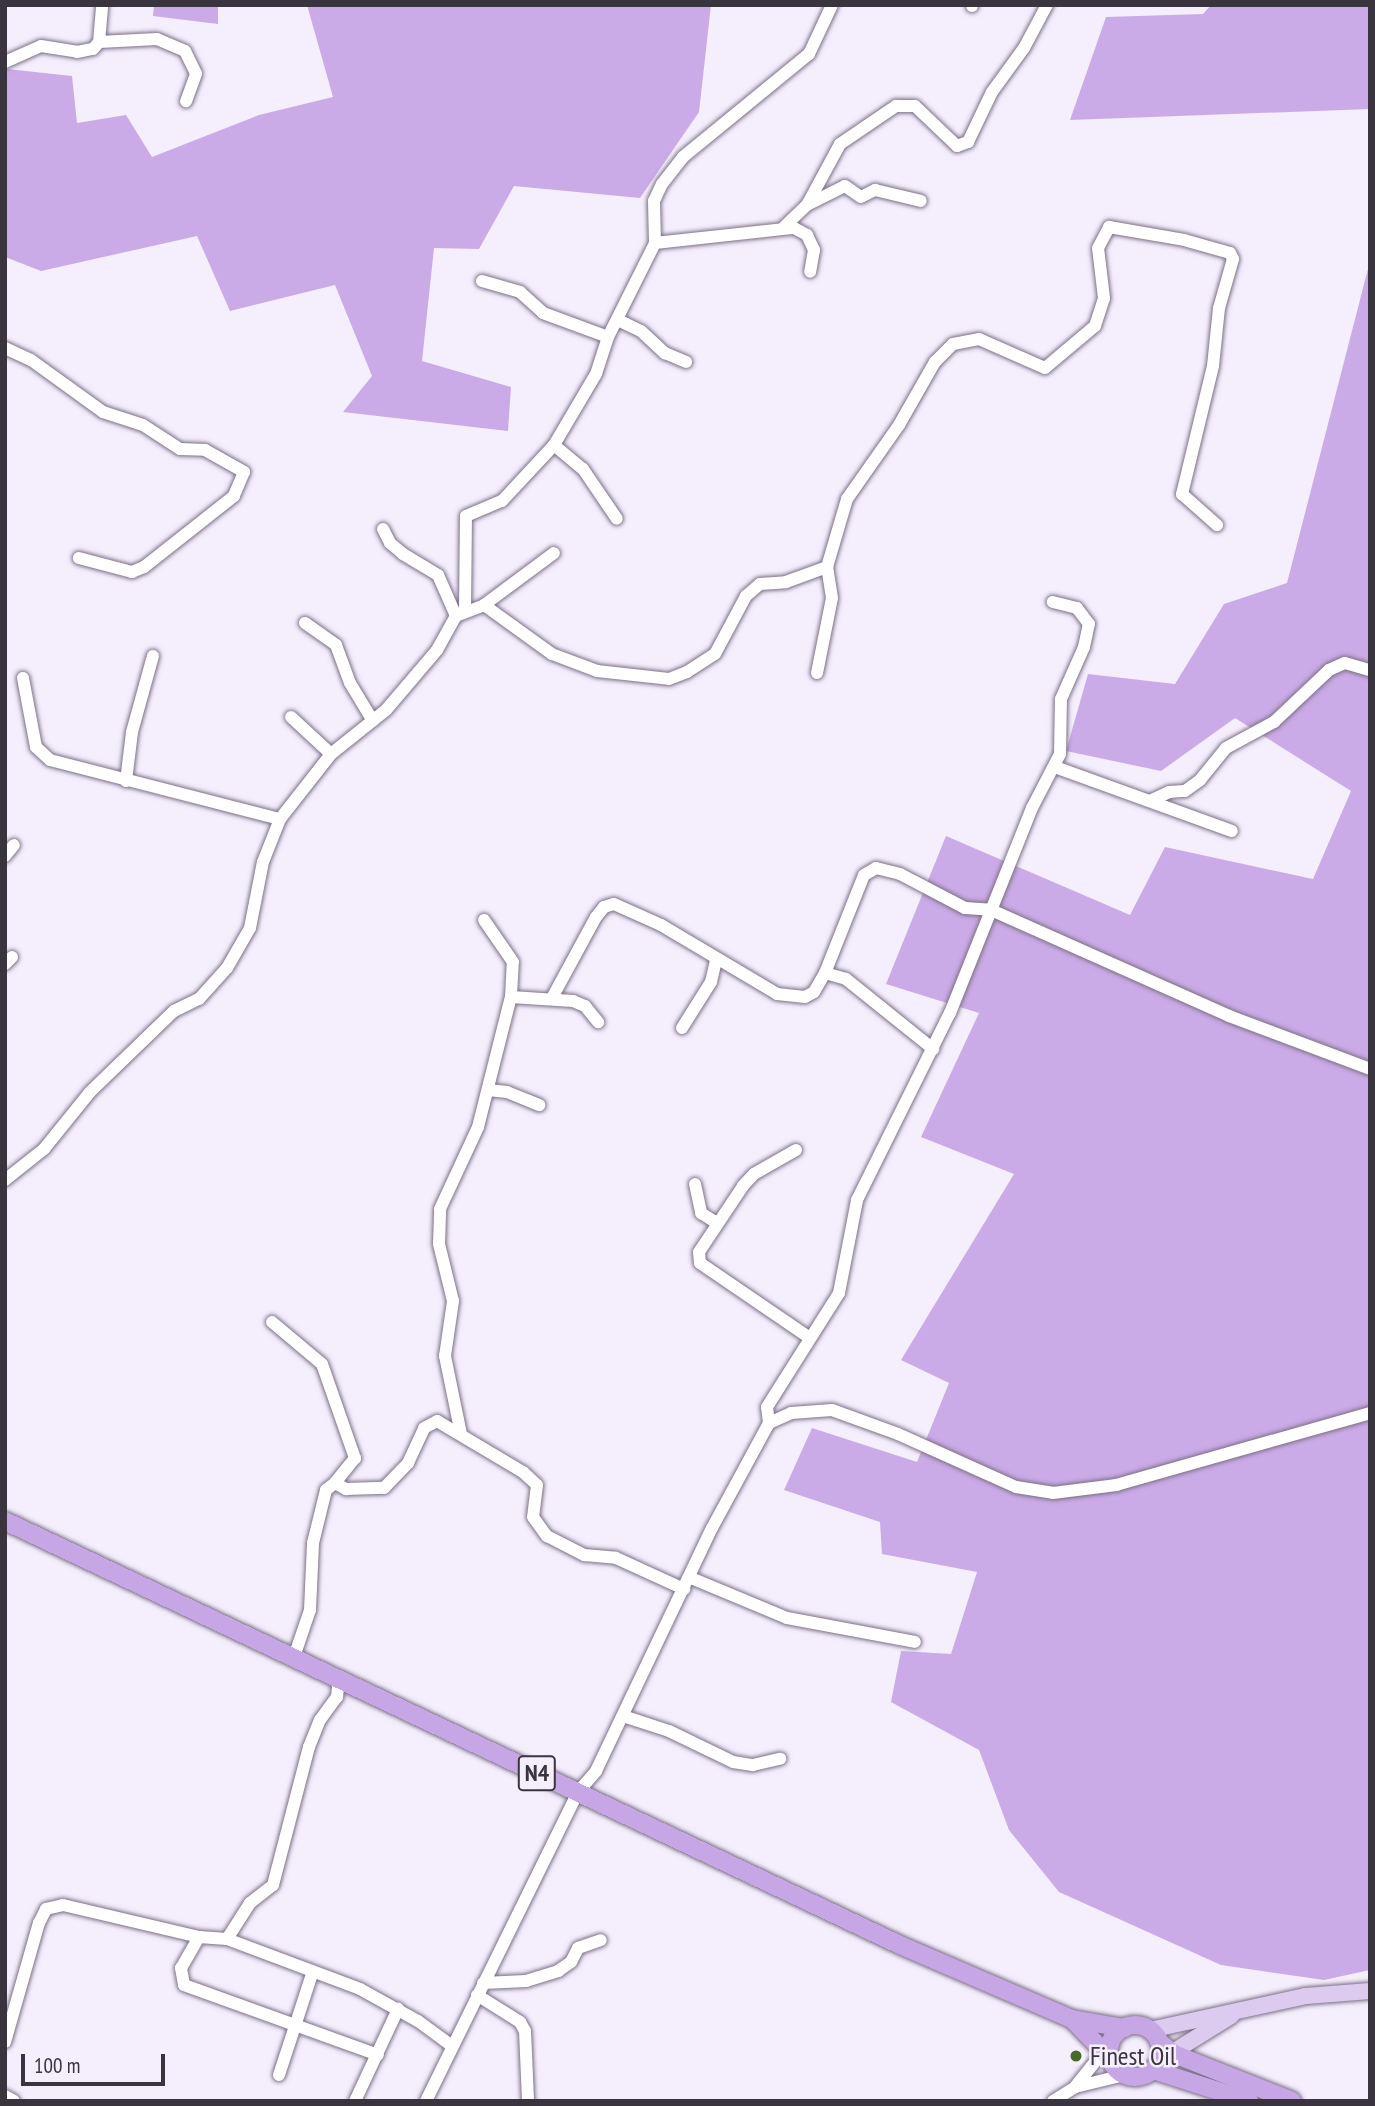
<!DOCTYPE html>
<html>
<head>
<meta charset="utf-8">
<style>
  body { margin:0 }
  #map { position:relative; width:1375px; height:2106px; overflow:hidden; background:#f5eefd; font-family:"PT Sans Narrow",sans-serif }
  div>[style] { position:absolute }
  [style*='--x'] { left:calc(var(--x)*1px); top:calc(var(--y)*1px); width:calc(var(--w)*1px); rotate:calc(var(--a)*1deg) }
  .forest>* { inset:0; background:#cbabe7 }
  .roads { filter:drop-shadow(0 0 2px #7b7086) drop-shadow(0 0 2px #7b7086) }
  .minor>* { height:12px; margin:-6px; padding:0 6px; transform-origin:6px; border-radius:6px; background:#fff }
  .major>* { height:16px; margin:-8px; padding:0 8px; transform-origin:8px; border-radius:8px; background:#ddcaef }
  .highway>* { height:18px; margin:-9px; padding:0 9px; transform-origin:9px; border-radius:9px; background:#c7a6e5 }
  .highway>.ring { margin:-9px; padding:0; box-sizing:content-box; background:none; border:18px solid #c7a6e5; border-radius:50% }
  .dots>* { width:19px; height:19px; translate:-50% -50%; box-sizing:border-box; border:4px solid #f5eefd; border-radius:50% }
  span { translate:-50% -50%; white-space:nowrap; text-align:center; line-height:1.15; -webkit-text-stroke:5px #f5eefd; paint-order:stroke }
  .shield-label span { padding:2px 5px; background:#f5eefd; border:2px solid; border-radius:5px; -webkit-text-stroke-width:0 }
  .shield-label { font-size:24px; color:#39343d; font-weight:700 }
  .poi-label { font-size:26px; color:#39343d }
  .left { translate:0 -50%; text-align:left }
  .frame { position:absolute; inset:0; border:7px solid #39343d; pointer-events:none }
  .scale { position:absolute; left:21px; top:2054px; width:144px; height:32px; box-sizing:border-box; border:4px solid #39343d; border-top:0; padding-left:9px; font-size:21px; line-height:24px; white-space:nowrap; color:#39343d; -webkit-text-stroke:5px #f5eefd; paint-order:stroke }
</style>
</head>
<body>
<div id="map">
  <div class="forest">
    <div style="clip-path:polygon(154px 5px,218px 5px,218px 24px,153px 16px)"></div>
    <div style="clip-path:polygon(307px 5px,711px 5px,699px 112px,640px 198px,514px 186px,479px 249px,434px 248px,422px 361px,511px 387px,508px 431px,343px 412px,372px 376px,335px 285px,230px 311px,197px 236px,41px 271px,5px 257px,7px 69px,72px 76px,77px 123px,126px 115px,152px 157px,259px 115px,333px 97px)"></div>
    <div style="clip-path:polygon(1211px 5px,1370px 5px,1370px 109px,1070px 120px,1106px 17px,1203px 14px)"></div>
    <div style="clip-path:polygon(1370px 261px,1370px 1970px,1324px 1980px,1221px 1965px,1059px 1892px,1009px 1830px,979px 1750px,891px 1702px,901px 1651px,951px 1654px,977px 1572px,882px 1554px,880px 1522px,784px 1490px,812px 1428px,917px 1462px,949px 1383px,901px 1360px,1014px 1174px,921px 1137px,979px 1013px,886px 984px,946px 836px,1130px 915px,1165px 847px,1313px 879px,1351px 791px,1235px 718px,1161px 771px,1066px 751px,1088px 674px,1175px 684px,1224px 604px,1287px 583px)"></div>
  </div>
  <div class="roads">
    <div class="minor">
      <div style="--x:972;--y:6;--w:1;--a:-90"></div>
      <div style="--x:99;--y:42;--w:58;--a:-3"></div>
      <div style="--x:157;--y:39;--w:30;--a:23"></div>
      <div style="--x:185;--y:51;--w:25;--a:64"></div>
      <div style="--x:196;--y:74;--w:29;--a:110"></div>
      <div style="--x:5;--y:62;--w:39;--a:-24"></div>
      <div style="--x:41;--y:46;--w:36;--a:9"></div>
      <div style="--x:77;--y:52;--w:16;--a:-11"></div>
      <div style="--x:93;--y:49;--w:9;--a:-49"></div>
      <div style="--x:99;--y:42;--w:37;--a:-85"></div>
      <div style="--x:807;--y:205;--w:69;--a:-61.6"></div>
      <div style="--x:840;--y:144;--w:68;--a:-34.2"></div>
      <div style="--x:896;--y:106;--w:19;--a:0"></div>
      <div style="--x:915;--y:106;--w:58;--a:43.6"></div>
      <div style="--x:957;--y:146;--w:12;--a:-20"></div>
      <div style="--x:968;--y:142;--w:55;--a:-64.4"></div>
      <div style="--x:992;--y:92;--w:54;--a:-54"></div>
      <div style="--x:1024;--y:48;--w:49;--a:-61.9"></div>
      <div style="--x:784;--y:227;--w:32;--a:-44"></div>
      <div style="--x:807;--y:205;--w:42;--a:-26.6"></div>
      <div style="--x:845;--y:186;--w:19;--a:35"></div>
      <div style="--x:861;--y:197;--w:16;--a:-27"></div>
      <div style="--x:875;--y:190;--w:47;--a:13.4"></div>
      <div style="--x:655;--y:243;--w:140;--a:-6.2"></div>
      <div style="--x:794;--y:228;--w:15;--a:28"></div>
      <div style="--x:807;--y:235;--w:17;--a:65"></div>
      <div style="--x:814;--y:250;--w:22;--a:100"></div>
      <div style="--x:482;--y:281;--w:40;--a:16"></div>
      <div style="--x:520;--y:292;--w:31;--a:42"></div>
      <div style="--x:543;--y:313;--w:69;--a:20.3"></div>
      <div style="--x:618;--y:320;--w:25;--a:26"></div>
      <div style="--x:641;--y:331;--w:33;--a:43"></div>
      <div style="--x:665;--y:353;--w:23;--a:23"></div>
      <div style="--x:5;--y:348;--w:29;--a:25"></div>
      <div style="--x:31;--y:360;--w:89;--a:35.8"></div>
      <div style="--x:103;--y:412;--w:42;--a:18"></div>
      <div style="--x:143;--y:425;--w:44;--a:33"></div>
      <div style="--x:180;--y:449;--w:25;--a:2"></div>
      <div style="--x:205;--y:450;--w:45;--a:29.4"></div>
      <div style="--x:244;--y:472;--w:26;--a:113"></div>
      <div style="--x:234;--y:496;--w:115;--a:141.7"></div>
      <div style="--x:144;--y:567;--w:13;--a:157"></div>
      <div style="--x:132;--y:572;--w:55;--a:-165.2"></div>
      <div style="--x:554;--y:445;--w:38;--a:40"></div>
      <div style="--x:583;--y:469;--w:60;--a:55.8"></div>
      <div style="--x:383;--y:529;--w:16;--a:63"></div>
      <div style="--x:390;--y:543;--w:17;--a:40"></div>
      <div style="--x:403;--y:554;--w:41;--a:31"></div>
      <div style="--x:438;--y:575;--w:45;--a:66.3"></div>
      <div style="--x:484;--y:605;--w:87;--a:-36.6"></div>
      <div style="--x:465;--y:610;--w:94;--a:-89.4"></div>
      <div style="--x:466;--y:516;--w:39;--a:-23"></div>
      <div style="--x:502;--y:501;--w:76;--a:-47.1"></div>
      <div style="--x:554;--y:445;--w:82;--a:-59.4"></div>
      <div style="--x:596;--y:374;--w:39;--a:-72"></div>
      <div style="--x:608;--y:337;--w:105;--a:-63.4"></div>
      <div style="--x:655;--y:243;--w:42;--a:-91.4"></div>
      <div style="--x:654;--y:201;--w:19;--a:-65"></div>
      <div style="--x:662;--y:184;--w:34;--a:-52"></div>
      <div style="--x:683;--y:157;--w:163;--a:-39.3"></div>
      <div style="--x:809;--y:54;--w:54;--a:-64.9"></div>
      <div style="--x:305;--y:623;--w:38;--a:35"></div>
      <div style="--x:336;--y:645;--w:40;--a:69.8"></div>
      <div style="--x:350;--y:683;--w:44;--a:58.8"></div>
      <div style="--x:817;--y:673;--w:76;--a:-78.7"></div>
      <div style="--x:832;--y:598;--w:31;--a:-99"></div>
      <div style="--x:23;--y:678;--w:70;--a:79.3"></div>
      <div style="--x:36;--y:747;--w:19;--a:43"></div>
      <div style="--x:50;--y:760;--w:237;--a:14.4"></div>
      <div style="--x:291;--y:717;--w:54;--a:42.8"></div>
      <div style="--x:1055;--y:767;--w:188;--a:19.9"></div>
      <div style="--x:126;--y:781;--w:49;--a:-83"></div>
      <div style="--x:132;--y:732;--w:79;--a:-74.6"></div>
      <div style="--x:1152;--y:800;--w:19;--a:-25"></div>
      <div style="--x:1169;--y:792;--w:16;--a:-4"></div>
      <div style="--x:1185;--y:791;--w:19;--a:-36"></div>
      <div style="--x:1200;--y:780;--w:41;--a:-50.9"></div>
      <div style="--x:1226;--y:748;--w:55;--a:-28.4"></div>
      <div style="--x:1274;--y:722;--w:76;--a:-43.4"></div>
      <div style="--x:1329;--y:670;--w:17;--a:-24"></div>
      <div style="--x:1345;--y:663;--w:26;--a:16"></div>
      <div style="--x:5;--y:856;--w:14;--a:-51"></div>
      <div style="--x:5;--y:964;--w:10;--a:-45"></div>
      <div style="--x:825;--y:973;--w:105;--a:-68.3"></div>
      <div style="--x:864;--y:875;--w:14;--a:-30"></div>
      <div style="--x:876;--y:868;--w:25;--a:14"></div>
      <div style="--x:900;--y:874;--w:73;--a:27.6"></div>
      <div style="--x:965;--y:908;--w:26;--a:4"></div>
      <div style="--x:991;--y:910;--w:261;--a:24"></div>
      <div style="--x:1229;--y:1016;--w:151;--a:20.6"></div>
      <div style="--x:511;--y:997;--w:62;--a:3.7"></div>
      <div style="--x:573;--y:1001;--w:13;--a:23"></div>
      <div style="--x:585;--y:1006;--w:21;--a:51"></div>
      <div style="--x:552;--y:998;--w:92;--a:-61.5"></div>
      <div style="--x:596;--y:917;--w:13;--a:-51"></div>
      <div style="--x:604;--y:907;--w:10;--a:-17"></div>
      <div style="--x:614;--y:904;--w:51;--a:24.1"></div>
      <div style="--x:661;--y:925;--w:135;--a:30.7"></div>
      <div style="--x:777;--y:994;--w:28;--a:6"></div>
      <div style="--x:805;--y:997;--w:10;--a:-29"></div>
      <div style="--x:814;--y:992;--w:22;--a:-60"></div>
      <div style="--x:825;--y:973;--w:22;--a:16"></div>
      <div style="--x:846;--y:979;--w:112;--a:38.8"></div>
      <div style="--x:682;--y:1028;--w:54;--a:-57.8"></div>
      <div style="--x:711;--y:982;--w:23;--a:-77"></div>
      <div style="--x:488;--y:1090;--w:19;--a:6"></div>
      <div style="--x:507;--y:1092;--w:35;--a:22"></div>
      <div style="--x:796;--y:1150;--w:48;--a:150.3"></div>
      <div style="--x:754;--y:1174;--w:16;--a:133"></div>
      <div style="--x:743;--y:1186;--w:79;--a:123.7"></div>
      <div style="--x:699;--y:1252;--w:11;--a:85"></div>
      <div style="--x:700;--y:1263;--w:133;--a:34.3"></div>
      <div style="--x:5;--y:1180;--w:50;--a:-38.5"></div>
      <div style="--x:44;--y:1149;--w:73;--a:-51.1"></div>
      <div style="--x:90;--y:1092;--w:117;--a:-44"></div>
      <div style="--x:174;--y:1011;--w:28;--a:-26"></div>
      <div style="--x:199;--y:999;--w:42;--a:-47.9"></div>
      <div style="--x:227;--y:968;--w:46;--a:-60.1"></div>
      <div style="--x:250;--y:928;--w:67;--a:-78.9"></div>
      <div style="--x:263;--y:862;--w:46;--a:-68.4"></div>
      <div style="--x:280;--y:819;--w:83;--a:-51.9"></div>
      <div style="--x:331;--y:754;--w:70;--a:-38.7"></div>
      <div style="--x:386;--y:710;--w:79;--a:-49.6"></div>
      <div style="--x:437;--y:650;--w:39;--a:-61"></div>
      <div style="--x:456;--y:616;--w:30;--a:-21"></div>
      <div style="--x:484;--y:605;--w:84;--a:35.8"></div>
      <div style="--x:552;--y:654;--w:48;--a:20.7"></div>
      <div style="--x:597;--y:671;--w:72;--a:6.3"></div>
      <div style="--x:669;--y:679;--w:19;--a:-21"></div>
      <div style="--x:687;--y:672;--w:33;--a:-33"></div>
      <div style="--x:715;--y:654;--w:66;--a:-61.9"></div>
      <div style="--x:746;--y:596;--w:18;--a:-41"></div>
      <div style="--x:760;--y:584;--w:26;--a:-4"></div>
      <div style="--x:786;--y:582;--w:44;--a:-20.1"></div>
      <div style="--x:827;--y:567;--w:71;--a:-73.6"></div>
      <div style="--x:847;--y:499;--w:90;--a:-54.9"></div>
      <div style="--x:899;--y:425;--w:73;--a:-60.3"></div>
      <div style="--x:935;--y:362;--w:25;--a:-45"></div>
      <div style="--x:953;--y:344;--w:26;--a:-11"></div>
      <div style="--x:979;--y:339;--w:72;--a:23.7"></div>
      <div style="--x:1045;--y:368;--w:65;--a:-40"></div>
      <div style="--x:1095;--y:326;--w:29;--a:-72"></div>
      <div style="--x:1104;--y:298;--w:50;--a:-96.8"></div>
      <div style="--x:1098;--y:248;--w:24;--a:-62"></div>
      <div style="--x:1109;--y:227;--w:76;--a:9.8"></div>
      <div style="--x:1184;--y:240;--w:48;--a:15.8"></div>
      <div style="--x:1230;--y:253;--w:7;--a:63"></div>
      <div style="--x:1233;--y:259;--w:51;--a:105.9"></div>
      <div style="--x:1219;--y:308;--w:58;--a:95.9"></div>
      <div style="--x:1213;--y:366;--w:132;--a:103.6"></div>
      <div style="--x:1182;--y:494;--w:47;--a:41.5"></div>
      <div style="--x:695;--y:1184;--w:30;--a:78"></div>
      <div style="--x:701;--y:1213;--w:19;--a:32"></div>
      <div style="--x:272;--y:1322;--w:65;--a:40"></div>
      <div style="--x:322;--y:1364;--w:100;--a:70.7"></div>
      <div style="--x:355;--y:1458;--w:32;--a:129"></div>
      <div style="--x:769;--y:1423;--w:24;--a:-24"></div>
      <div style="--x:791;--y:1413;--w:41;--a:-4.2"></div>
      <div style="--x:832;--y:1410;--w:70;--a:20"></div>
      <div style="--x:898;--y:1434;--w:129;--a:24.2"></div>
      <div style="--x:1016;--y:1487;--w:37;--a:9"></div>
      <div style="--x:1053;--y:1493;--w:64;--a:-7.2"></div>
      <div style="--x:1116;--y:1485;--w:264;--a:-15.8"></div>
      <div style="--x:461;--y:1434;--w:80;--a:-101.6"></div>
      <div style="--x:445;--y:1356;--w:56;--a:-81.7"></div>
      <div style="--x:453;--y:1301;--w:59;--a:-103.8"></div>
      <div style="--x:439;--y:1244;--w:35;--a:-88"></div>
      <div style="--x:440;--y:1209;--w:90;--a:-65.1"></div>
      <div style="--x:478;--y:1127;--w:134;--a:-75.8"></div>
      <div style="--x:511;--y:997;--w:35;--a:-87"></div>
      <div style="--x:513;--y:962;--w:51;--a:-124.6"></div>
      <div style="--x:691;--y:1578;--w:104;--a:22.6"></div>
      <div style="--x:787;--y:1618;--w:130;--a:10.6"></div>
      <div style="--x:294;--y:1657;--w:50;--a:-71.2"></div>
      <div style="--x:310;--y:1610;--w:67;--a:-87.4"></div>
      <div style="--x:313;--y:1543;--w:55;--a:-76.2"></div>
      <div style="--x:326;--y:1490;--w:11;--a:-38"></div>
      <div style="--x:335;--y:1483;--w:13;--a:29"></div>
      <div style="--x:346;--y:1489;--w:38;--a:-2"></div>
      <div style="--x:384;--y:1488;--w:35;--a:-46"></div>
      <div style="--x:408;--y:1463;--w:38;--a:-65"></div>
      <div style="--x:424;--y:1428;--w:15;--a:-28"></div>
      <div style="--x:437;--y:1421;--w:100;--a:30.7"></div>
      <div style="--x:523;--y:1472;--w:19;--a:43"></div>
      <div style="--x:537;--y:1485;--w:32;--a:97"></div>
      <div style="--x:533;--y:1517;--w:24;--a:54"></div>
      <div style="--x:547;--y:1536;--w:42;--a:27.2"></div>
      <div style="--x:584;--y:1555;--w:32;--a:5"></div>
      <div style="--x:616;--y:1558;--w:75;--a:24.5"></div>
      <div style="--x:623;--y:1716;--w:48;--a:18.1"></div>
      <div style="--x:669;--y:1731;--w:71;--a:25.8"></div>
      <div style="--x:733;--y:1762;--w:20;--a:9"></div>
      <div style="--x:753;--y:1765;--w:28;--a:-13"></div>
      <div style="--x:199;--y:1937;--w:36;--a:120"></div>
      <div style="--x:181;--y:1968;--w:17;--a:80"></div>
      <div style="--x:184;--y:1985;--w:206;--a:19.8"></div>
      <div style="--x:227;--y:1939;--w:43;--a:-57.4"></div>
      <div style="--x:250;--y:1903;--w:29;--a:-38"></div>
      <div style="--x:273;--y:1885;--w:143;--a:-75.4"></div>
      <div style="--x:309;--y:1747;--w:29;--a:-68"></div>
      <div style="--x:320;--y:1720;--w:29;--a:-54"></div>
      <div style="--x:337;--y:1697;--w:18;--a:-84"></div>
      <div style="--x:483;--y:1983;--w:43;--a:-2.7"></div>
      <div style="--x:526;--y:1981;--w:34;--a:-17"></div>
      <div style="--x:558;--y:1971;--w:16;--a:-35"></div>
      <div style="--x:571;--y:1962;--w:16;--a:-63"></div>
      <div style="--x:578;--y:1948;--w:24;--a:-19"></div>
      <div style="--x:477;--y:1995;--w:51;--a:32.1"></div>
      <div style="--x:520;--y:2022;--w:10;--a:61"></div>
      <div style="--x:525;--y:2031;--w:70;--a:87.5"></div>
      <div style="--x:5;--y:2042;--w:124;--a:-74.1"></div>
      <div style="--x:39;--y:1923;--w:16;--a:-63"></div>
      <div style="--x:46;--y:1909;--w:17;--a:-13"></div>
      <div style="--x:63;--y:1905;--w:140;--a:13.2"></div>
      <div style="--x:199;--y:1937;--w:28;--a:4"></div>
      <div style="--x:227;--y:1939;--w:142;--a:20.6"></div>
      <div style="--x:360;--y:1989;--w:66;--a:28.9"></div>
      <div style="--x:418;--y:2021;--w:42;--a:36.3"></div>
      <div style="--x:279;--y:2075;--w:109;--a:-71.9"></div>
      <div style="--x:1075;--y:2087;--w:56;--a:-51.5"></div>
      <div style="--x:5;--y:2096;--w:10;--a:29"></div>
      <div style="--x:355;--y:2101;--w:102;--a:-64.9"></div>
      <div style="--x:426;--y:2101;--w:344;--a:-63.8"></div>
      <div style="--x:578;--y:1792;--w:28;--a:-49"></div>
      <div style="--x:596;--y:1771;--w:269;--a:-64.5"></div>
      <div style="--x:712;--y:1528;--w:119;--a:-61.5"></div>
      <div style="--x:769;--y:1423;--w:16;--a:-97"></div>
      <div style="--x:767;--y:1407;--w:135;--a:-57.7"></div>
      <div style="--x:839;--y:1293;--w:95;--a:-79"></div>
      <div style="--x:857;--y:1200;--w:209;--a:-63.6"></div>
      <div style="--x:950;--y:1013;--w:221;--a:-68.2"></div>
      <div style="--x:1032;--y:808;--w:61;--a:-62.6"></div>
      <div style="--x:1060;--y:754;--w:55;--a:-89"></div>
      <div style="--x:1061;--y:699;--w:57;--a:-66.1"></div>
      <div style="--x:1084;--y:647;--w:24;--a:-78"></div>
      <div style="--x:1089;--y:624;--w:20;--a:-127"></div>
      <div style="--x:1077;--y:608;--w:25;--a:-166"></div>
      <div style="--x:1053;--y:2101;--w:26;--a:-32"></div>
      <div style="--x:1075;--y:2087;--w:50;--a:-13.8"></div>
    </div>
    <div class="major">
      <div style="--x:1150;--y:2030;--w:160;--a:-12.3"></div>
      <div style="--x:1306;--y:1996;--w:64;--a:-4.5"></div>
      <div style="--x:1160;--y:2060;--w:84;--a:-31.8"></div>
    </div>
    <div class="highway">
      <div style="--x:5;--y:1521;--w:990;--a:25.35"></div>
      <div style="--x:900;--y:1945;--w:187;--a:23.3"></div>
      <div style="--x:1072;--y:2019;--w:53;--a:9.8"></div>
      <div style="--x:1072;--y:2019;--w:53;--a:45.8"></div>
      <div class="ring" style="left:1109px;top:2025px;width:34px;height:34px"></div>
      <div style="--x:1159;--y:2042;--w:19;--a:39"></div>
      <div style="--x:1174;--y:2054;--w:127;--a:21.7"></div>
      <div style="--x:1153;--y:2070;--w:101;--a:17.9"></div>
    </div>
  </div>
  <div class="dots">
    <div style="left:1076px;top:2056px;background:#486c25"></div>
  </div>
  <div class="shield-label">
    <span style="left:537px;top:1773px">N4</span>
  </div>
  <div class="poi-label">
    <span class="left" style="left:1090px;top:2056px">Finest Oil</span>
  </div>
  <div class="frame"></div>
  <div class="scale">100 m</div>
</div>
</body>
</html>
